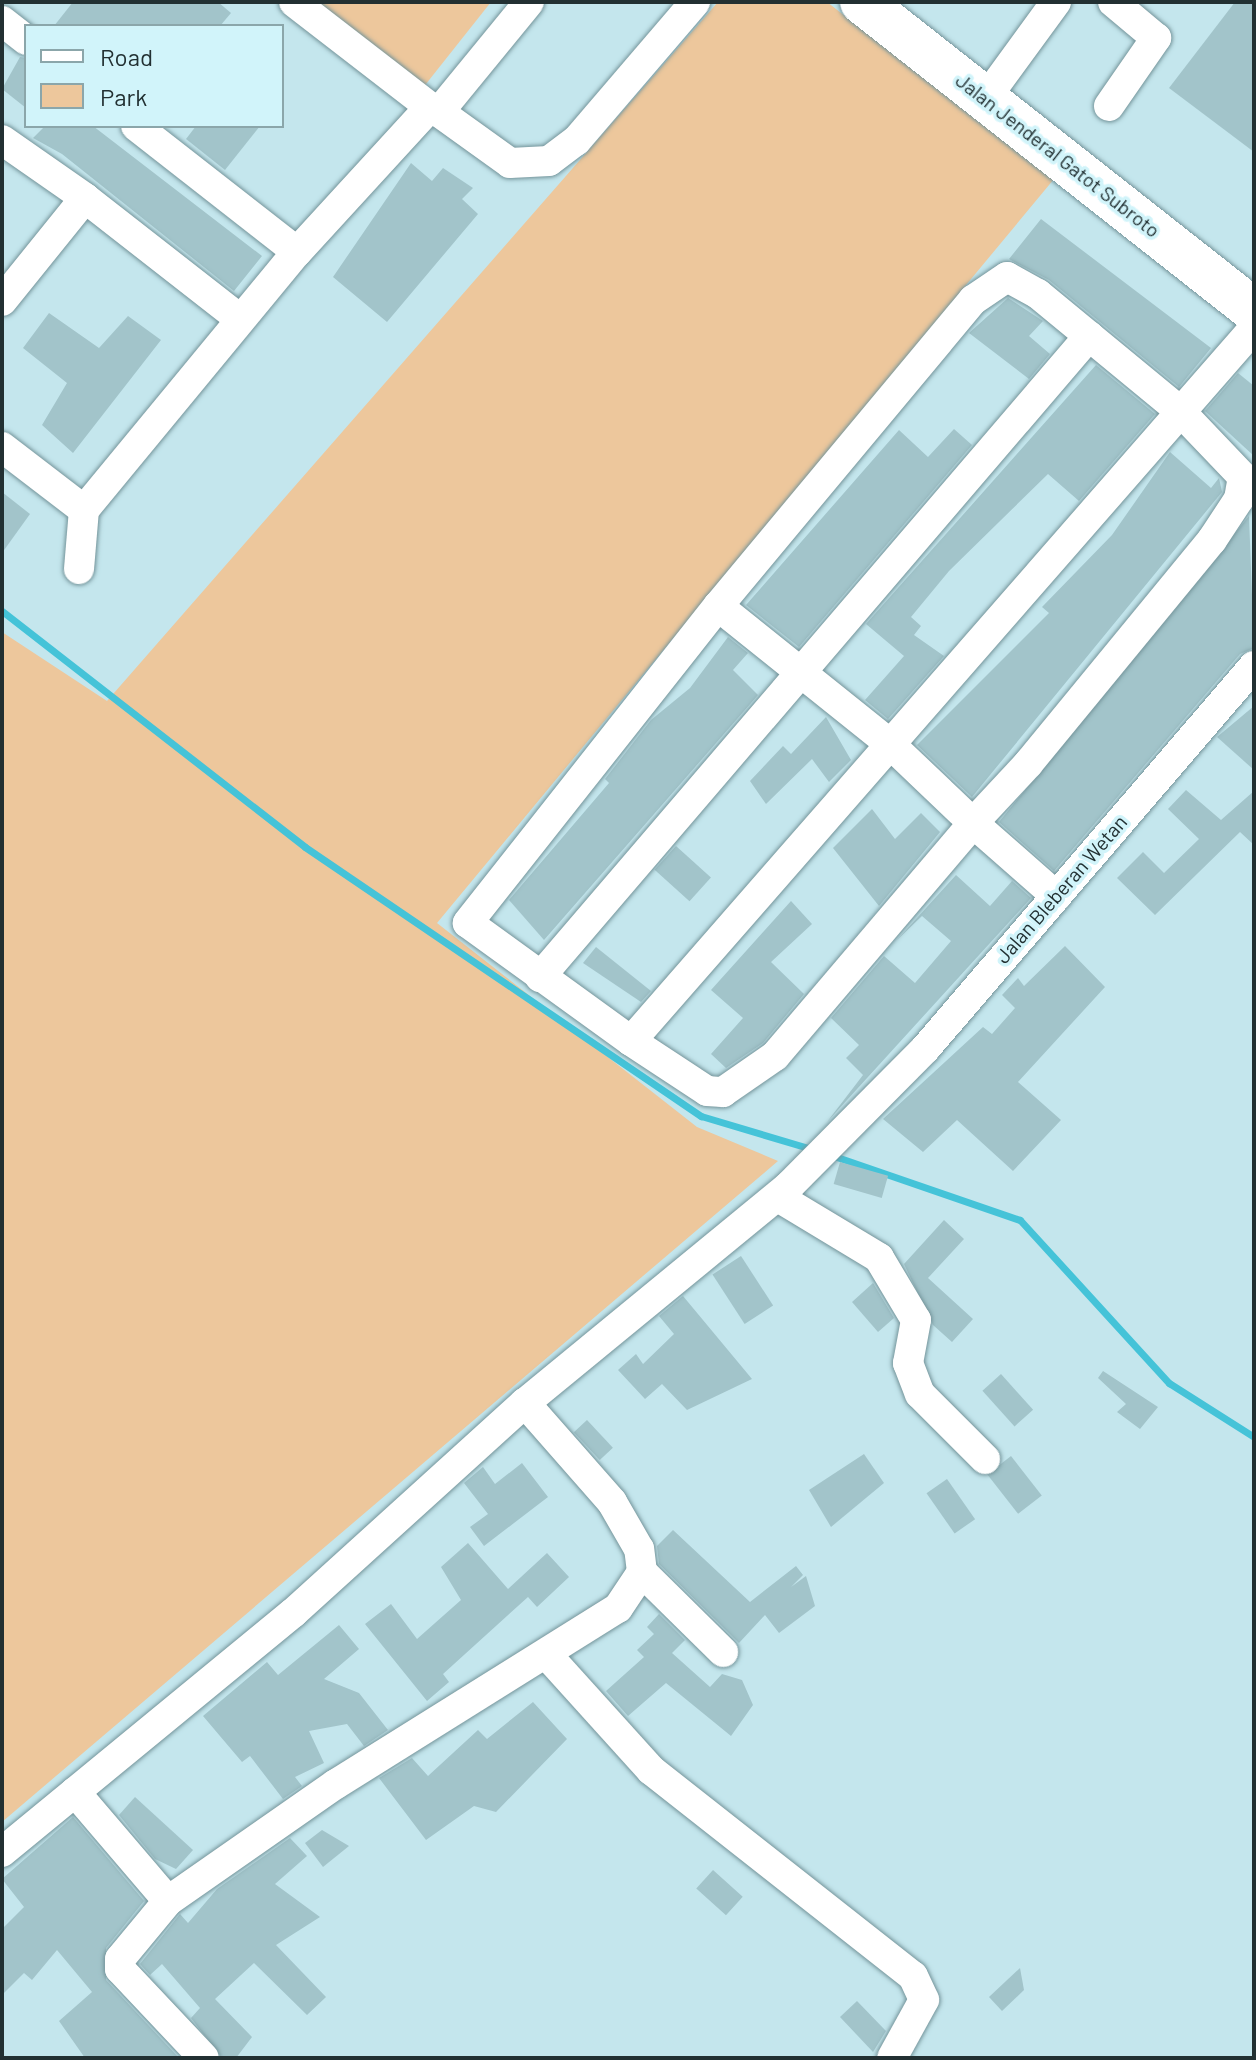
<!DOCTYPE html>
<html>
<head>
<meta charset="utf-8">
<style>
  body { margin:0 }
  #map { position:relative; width:1256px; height:2060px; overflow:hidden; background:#c4e6ed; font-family:Barlow,sans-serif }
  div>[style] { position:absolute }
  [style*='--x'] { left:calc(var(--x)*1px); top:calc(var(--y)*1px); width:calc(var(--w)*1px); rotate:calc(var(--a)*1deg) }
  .green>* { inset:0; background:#edc79c }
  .stream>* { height:7px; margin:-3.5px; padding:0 3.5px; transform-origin:3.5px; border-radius:3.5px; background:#45c3d8 }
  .building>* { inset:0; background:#a2c4ca; transform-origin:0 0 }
  .roads { filter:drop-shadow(0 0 2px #74949a) drop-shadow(0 0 2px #74949a) }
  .minor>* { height:30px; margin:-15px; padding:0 15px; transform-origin:15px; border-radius:15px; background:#fff }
  .highway>* { height:44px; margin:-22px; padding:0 22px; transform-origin:22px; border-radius:22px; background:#fff }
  span { translate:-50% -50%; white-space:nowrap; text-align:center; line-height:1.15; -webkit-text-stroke:7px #d1f4fa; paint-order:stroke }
  .street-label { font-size:20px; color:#223032 }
  .frame { position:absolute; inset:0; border:4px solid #223032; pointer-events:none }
  .legend { position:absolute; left:24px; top:24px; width:260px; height:104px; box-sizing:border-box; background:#d1f4fa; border:2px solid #8ba6aa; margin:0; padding:10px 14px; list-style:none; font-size:24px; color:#223032 }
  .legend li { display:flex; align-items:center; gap:16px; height:40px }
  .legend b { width:40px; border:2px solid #8ba6aa }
</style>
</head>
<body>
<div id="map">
  <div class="green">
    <div style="clip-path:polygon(311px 2px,491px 2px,422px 89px)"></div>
    <div style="clip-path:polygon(718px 2px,827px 2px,1054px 179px,437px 923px,697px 1127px,778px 1161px,2px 1822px,2px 632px,107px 701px)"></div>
  </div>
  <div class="stream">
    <div style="--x:2;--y:611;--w:384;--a:37.9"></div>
    <div style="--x:305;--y:847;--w:479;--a:34.2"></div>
    <div style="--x:701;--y:1116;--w:119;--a:16.6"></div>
    <div style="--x:831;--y:1155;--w:200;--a:19"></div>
    <div style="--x:1020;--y:1220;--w:221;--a:47.6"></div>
    <div style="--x:1169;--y:1383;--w:101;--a:32.4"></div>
  </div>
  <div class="building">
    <div style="clip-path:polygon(73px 2px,218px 2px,231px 13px,220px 26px,54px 26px)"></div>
    <div style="clip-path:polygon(1235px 2px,1254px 2px,1254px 152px,1169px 88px)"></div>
    <div style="clip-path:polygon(20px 57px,26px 58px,26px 108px,2px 89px)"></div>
    <div style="clip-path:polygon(45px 126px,93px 126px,262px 256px,234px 291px,62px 154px,33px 138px)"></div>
    <div style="clip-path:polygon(196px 126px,260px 126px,225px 170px,186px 139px)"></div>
    <div style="clip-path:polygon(411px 163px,432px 181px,443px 168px,473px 188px,462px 199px,478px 214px,387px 322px,333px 277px)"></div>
    <div style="clip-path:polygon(1041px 219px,1211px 348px,1179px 387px,1049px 280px,1009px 259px)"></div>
    <div style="clip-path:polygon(1008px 298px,1043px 321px,1029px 336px,1050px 354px,1029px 379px,969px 333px)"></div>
    <div style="clip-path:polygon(49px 313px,99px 348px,128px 316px,161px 340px,73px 453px,42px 425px,67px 383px,23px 348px)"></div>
    <div style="clip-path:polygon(1096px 365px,1155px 414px,1079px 501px,1048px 474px,949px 571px,911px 617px,921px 626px,914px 635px,944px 656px,888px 719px,865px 700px,904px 656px,866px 624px)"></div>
    <div style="clip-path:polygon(1238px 373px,1254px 386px,1254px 456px,1205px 411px)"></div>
    <div style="clip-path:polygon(954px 429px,972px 445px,799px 647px,746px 605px,899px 430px,928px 457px)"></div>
    <div style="clip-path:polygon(1170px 452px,1211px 488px,1219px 478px,1222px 492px,972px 797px,917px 745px,1049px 613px,1042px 607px,1112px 535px)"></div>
    <div style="clip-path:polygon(2px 492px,30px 514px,2px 553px)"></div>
    <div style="clip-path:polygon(1249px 516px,1254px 648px,1240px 654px,1054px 871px,999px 822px)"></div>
    <div style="clip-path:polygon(728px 637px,748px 653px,733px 670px,758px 695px,544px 940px,509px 900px,609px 783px,605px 779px,651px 720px,690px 688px)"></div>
    <div style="clip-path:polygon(1254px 706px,1254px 770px,1217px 737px)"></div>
    <div style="clip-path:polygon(826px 717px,851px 760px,829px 782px,812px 759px,766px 804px,750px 781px,783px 746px,791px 754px)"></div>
    <div style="clip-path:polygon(1186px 790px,1221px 820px,1254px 791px,1254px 845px,1240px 832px,1155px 915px,1117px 878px,1143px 852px,1164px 873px,1199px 839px,1168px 809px)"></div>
    <div style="clip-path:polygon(872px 809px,895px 839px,921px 813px,940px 832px,879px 906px,833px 848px)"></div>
    <div style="left:676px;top:846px;width:47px;height:32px;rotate:42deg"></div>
    <div style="clip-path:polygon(956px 875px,990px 906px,1012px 881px,1031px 898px,827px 1122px,863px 1075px,846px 1058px,859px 1045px,831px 1018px,884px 956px,915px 983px,951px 941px,922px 916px,897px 940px)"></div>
    <div style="clip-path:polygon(791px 901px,812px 924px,771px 962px,804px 994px,763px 1043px,726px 1068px,711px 1054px,743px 1018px,711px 990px)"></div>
    <div style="clip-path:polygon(1065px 946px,1105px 987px,1018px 1082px,1061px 1120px,1013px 1171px,957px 1120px,923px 1152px,883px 1119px,983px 1027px,992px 1034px,1015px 1008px,1002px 995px,1018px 978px,1024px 986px)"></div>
    <div style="clip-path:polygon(596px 947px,651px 991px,641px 1002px,583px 963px)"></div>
    <div style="left:840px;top:1162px;width:50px;height:23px;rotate:16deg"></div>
    <div style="clip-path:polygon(944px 1220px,964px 1239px,928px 1278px,973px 1319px,952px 1342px,933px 1325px,904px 1264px)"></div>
    <div style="left:741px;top:1256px;width:59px;height:34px;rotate:57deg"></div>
    <div style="clip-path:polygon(873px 1283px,894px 1318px,878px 1332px,852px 1302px)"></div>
    <div style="clip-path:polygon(683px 1296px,752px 1379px,687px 1410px,662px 1384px,645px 1399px,618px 1370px,636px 1354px,643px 1364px,674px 1334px,659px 1316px)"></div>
    <div style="clip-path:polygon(1103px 1371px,1158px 1407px,1140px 1429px,1117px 1412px,1126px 1404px,1098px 1378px)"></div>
    <div style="left:1001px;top:1374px;width:48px;height:25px;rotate:48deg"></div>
    <div style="left:587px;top:1420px;width:38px;height:18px;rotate:47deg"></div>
    <div style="clip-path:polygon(864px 1454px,884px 1483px,831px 1527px,809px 1490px)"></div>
    <div style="left:1011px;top:1456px;width:50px;height:30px;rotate:52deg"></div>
    <div style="clip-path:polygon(522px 1463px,548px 1497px,484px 1546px,470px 1527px,488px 1514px,464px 1483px,483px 1467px,495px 1484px)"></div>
    <div style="left:947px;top:1479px;width:49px;height:25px;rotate:55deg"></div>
    <div style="clip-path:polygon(673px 1530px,750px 1602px,796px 1566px,803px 1575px,791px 1587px,806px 1576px,815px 1606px,779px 1633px,765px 1615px,739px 1643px,659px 1564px,657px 1546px)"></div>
    <div style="clip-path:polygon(468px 1543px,508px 1589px,547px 1553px,569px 1577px,537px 1607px,528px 1597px,443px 1674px,449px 1682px,427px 1701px,365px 1624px,391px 1604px,417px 1639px,461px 1600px,441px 1567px)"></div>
    <div style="clip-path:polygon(659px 1614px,685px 1640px,672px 1653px,710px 1687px,722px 1674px,742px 1680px,753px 1705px,731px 1736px,666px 1683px,628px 1716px,606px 1691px,644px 1657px,637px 1650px,654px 1634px,647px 1627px)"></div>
    <div style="clip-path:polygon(339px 1625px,359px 1649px,324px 1679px,359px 1693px,388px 1730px,364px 1746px,347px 1724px,309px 1731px,324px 1763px,295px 1777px,302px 1786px,283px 1799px,250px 1756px,242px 1762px,203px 1716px,267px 1662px,278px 1675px)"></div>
    <div style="clip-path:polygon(533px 1702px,567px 1739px,496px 1812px,474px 1806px,426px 1840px,379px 1778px,412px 1758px,428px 1776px,478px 1730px,487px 1739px)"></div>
    <div style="clip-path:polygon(135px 1797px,193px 1850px,176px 1869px,155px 1859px,119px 1815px)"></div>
    <div style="clip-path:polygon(73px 1817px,144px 1901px,106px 1948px,106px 1980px,179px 2058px,85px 2058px,59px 2021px,92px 1992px,57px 1950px,32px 1980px,24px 1973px,2px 1995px,2px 1929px,24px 1907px,2px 1879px)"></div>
    <div style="clip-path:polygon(322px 1830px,349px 1846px,323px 1867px,305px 1843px)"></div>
    <div style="clip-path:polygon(290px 1838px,307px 1856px,275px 1884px,320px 1917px,276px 1945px,326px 1997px,307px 2015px,254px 1963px,215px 1999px,252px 2037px,236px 2058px,222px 2058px,191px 2018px,200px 2008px,162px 1964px,150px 1975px,140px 1964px,180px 1914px,188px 1923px,217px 1889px)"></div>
    <div style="left:713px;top:1870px;width:40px;height:25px;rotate:42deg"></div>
    <div style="clip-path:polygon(1020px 1968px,1024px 1990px,1002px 2011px,989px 1997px)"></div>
    <div style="clip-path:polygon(857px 2001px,886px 2031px,873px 2052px,840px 2017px)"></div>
  </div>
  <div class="roads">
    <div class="minor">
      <div style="--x:294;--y:2;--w:172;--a:37.7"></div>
      <div style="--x:2;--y:21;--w:31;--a:38"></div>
      <div style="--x:986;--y:98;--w:119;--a:-53.9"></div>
      <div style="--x:1109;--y:106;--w:83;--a:-55.3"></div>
      <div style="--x:1156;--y:38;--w:56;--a:-140.1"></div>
      <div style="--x:439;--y:112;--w:87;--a:35.7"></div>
      <div style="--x:510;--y:163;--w:39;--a:-3"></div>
      <div style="--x:549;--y:161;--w:34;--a:-37"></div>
      <div style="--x:576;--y:141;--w:183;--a:-49.4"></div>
      <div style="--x:136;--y:126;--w:204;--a:38"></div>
      <div style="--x:2;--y:140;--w:101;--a:34.9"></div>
      <div style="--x:85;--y:198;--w:132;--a:128.9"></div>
      <div style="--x:85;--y:198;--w:197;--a:38"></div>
      <div style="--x:2;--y:447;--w:103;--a:37.5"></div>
      <div style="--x:84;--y:510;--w:335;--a:-50.5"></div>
      <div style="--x:297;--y:252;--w:197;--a:-47.5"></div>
      <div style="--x:430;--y:107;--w:10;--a:29"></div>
      <div style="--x:439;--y:112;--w:142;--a:-50.7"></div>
      <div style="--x:79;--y:569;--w:59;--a:-85.2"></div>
      <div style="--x:718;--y:606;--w:404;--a:128.3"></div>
      <div style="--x:468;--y:923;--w:201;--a:35.9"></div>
      <div style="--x:631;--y:1041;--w:91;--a:33.3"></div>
      <div style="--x:707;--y:1091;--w:16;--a:4"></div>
      <div style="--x:723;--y:1092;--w:63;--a:-34.7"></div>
      <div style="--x:775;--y:1056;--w:306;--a:-49.6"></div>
      <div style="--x:973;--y:823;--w:81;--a:-47"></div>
      <div style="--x:1028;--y:764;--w:290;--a:-50.6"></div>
      <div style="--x:1212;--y:540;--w:49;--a:-56.6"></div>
      <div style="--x:1239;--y:499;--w:22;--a:-80"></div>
      <div style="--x:1243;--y:477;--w:91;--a:-133.7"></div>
      <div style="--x:1180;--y:411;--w:184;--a:-140.5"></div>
      <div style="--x:1038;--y:294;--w:35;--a:-151"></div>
      <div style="--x:1007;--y:277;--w:41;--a:145.9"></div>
      <div style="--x:973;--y:300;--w:398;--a:129.8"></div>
      <div style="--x:718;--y:606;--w:219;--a:38.7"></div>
      <div style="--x:889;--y:743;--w:116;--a:43.6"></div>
      <div style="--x:973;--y:823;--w:111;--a:41.3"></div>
      <div style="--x:540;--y:977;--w:844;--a:-49.42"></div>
      <div style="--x:631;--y:1041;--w:947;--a:-48.85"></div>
      <div style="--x:778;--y:1197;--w:118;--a:31.1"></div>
      <div style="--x:879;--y:1258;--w:72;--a:59.2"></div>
      <div style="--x:916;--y:1320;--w:44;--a:100.5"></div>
      <div style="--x:908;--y:1363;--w:33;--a:69"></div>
      <div style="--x:920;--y:1394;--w:92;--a:45"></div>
      <div style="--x:642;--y:1572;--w:114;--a:44.6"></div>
      <div style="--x:548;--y:1656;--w:154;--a:47.9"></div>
      <div style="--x:651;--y:1770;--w:333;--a:38.2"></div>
      <div style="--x:913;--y:1976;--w:26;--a:65"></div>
      <div style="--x:924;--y:2000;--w:66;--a:118.9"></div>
      <div style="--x:75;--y:1792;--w:143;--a:49.5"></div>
      <div style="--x:168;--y:1901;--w:205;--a:-34.9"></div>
      <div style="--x:336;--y:1784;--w:332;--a:-32"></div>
      <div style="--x:618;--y:1608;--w:43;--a:-56.3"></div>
      <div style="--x:642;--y:1572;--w:23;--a:-97"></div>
      <div style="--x:639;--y:1549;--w:54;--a:-119.9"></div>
      <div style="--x:612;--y:1502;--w:132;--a:-131.3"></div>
      <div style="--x:2;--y:1852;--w:377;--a:-39.4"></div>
      <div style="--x:293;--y:1613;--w:313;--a:-42.2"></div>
      <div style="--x:525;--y:1403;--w:342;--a:-39.4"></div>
      <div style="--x:789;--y:1186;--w:193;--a:-45.2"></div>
      <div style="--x:925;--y:1049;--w:505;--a:-49.34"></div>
      <div style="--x:168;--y:1901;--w:75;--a:129.6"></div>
      <div style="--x:120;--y:1959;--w:10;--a:90"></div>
      <div style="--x:120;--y:1969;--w:122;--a:46.7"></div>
    </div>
    <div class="highway">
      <div style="--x:862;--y:2;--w:499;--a:38.2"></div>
    </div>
  </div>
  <div class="street-label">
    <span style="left:1058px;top:155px;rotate:38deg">Jalan Jenderal Gatot Subroto</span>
    <span style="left:1061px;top:889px;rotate:-49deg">Jalan Bleberan Wetan</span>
  </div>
  <div class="frame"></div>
  <ul class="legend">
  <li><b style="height:10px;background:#fff"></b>Road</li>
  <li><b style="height:22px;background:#edc79c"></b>Park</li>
  </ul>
</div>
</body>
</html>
